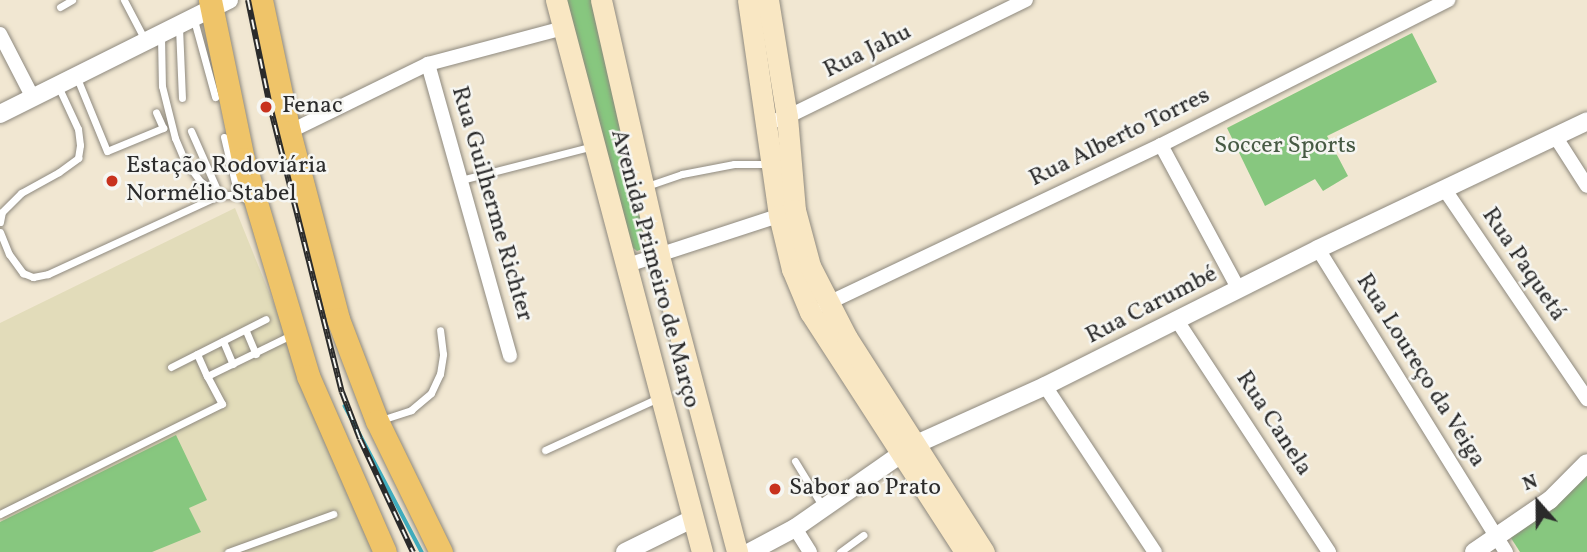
<!DOCTYPE html>
<html>
<head>
<meta charset="utf-8">
<style>
  body { margin:0 }
  #map { position:relative; width:1587px; height:552px; overflow:hidden; background:#f1e7d2; font-family:Vollkorn,serif }
  div>[style] { position:absolute }
  [style*='--x'] { left:calc(var(--x)*1px); top:calc(var(--y)*1px); width:calc(var(--w)*1px); rotate:calc(var(--a)*1deg) }
  .built>* { inset:0; background:#e2dcba }
  .green>* { inset:0; background:#87c77f }
  .stream>* { height:3.5px; margin:-1.75px; padding:0 1.75px; transform-origin:1.75px; border-radius:1.75px; background:#3facbe }
  .roads { filter:drop-shadow(0 0 2px #8e897e) drop-shadow(0 0 2px #8e897e) }
  .service>* { height:7px; margin:-3.5px; padding:0 3.5px; transform-origin:3.5px; border-radius:3.5px; background:#fff }
  .minor>* { height:14px; margin:-7px; padding:0 7px; transform-origin:7px; border-radius:7px; background:#fff }
  .tertiary>* { height:18px; margin:-9px; padding:0 9px; transform-origin:9px; border-radius:9px; background:#fff }
  .secondary>* { height:21px; margin:-10.5px; padding:0 10.5px; transform-origin:10.5px; border-radius:10.5px; background:#f9e7c3 }
  .primary>* { height:23px; margin:-11.5px; padding:0 11.5px; transform-origin:11.5px; border-radius:11.5px; background:#efc469 }
  .rail>* { height:6px; margin-top:-3px; transform-origin:0; background:repeating-linear-gradient(90deg,#f6f6f2 0 10px,#2b2b2b 0 20px); box-sizing:border-box; border-block:2px solid #2b2b2b }
  .dots>* { width:19px; height:19px; translate:-50% -50%; box-sizing:border-box; border:4px solid #f6f6f2; border-radius:50% }
  span { translate:-50% -50%; white-space:nowrap; text-align:center; line-height:1.15; -webkit-text-stroke:5px #f6f6f2; paint-order:stroke }
  .street-label { font-size:24px; color:#2b2b2b }
  .poi-label { font-size:24px; color:#2b2b2b }
  .left { translate:0 -50%; text-align:left }
  .park-label { font-size:24px; color:#475a44 }
  .north { position:absolute; left:1503px; top:468px; width:70px; height:70px; -webkit-text-stroke:5px #f6f6f2; paint-order:stroke; rotate:339deg; font-size:19px; font-weight:700; line-height:28px; text-align:center; color:#2b2b2b }
  .north::after { content:''; display:block; margin:auto; width:24px; height:32px; background:#2b2b2b; clip-path:polygon(50% 0,100% 100%,50% 72%,0 100%) }
</style>
</head>
<body>
<div id="map">
  <div class="built">
    <div style="clip-path:polygon(235px 208px,305px 381px,382px 552px,0 552px,0 323px)"></div>
  </div>
  <div class="green">
    <div style="clip-path:polygon(564px 0,591px 0,650px 239px,648px 247px,637px 251px,632px 247px)"></div>
    <div style="clip-path:polygon(1412px 33px,1437px 82px,1327px 136px,1348px 176px,1323px 191px,1315px 179px,1265px 206px,1227px 128px)"></div>
    <div style="clip-path:polygon(176px 435px,207px 500px,189px 508px,201px 532px,152px 552px,0 552px,0 522px)"></div>
    <div style="clip-path:polygon(1587px 474px,1587px 552px,1520px 552px,1509px 535px)"></div>
  </div>
  <div class="stream">
    <div style="--x:345;--y:406;--w:165;--a:62.2"></div>
  </div>
  <div class="roads">
    <div class="service">
      <div style="--x:124;--y:0;--w:47;--a:62.4"></div>
      <div style="--x:60;--y:7;--w:14;--a:-30"></div>
      <div style="--x:194;--y:20;--w:80;--a:74.7"></div>
      <div style="--x:179;--y:27;--w:71;--a:87.6"></div>
      <div style="--x:161;--y:36;--w:50;--a:88.9"></div>
      <div style="--x:162;--y:86;--w:54;--a:76"></div>
      <div style="--x:175;--y:138;--w:25;--a:67"></div>
      <div style="--x:185;--y:161;--w:26;--a:53"></div>
      <div style="--x:201;--y:182;--w:23;--a:34"></div>
      <div style="--x:220;--y:195;--w:18;--a:0"></div>
      <div style="--x:238;--y:195;--w:13;--a:29"></div>
      <div style="--x:77;--y:78;--w:79;--a:67.7"></div>
      <div style="--x:107;--y:151;--w:61;--a:-22.3"></div>
      <div style="--x:163;--y:128;--w:17;--a:-114"></div>
      <div style="--x:191;--y:131;--w:67;--a:66.1"></div>
      <div style="--x:224;--y:137;--w:60;--a:76.4"></div>
      <div style="--x:461;--y:180;--w:136;--a:-14.4"></div>
      <div style="--x:647;--y:186;--w:37;--a:-19"></div>
      <div style="--x:682;--y:174;--w:53;--a:-10.9"></div>
      <div style="--x:734;--y:164;--w:34;--a:0"></div>
      <div style="--x:0;--y:222;--w:10;--a:-79"></div>
      <div style="--x:2;--y:212;--w:27;--a:-45"></div>
      <div style="--x:21;--y:193;--w:43;--a:-28.9"></div>
      <div style="--x:59;--y:172;--w:24;--a:-36"></div>
      <div style="--x:78;--y:158;--w:13;--a:-81"></div>
      <div style="--x:80;--y:145;--w:16;--a:-97"></div>
      <div style="--x:78;--y:129;--w:47;--a:-114.9"></div>
      <div style="--x:0;--y:232;--w:24;--a:68"></div>
      <div style="--x:9;--y:254;--w:24;--a:54"></div>
      <div style="--x:23;--y:273;--w:11;--a:22"></div>
      <div style="--x:33;--y:277;--w:15;--a:-11"></div>
      <div style="--x:48;--y:274;--w:189;--a:-24.7"></div>
      <div style="--x:246;--y:331;--w:25;--a:67"></div>
      <div style="--x:223;--y:341;--w:25;--a:67"></div>
      <div style="--x:197;--y:354;--w:24;--a:66"></div>
      <div style="--x:171;--y:367;--w:106;--a:-26.8"></div>
      <div style="--x:381;--y:420;--w:32;--a:-18"></div>
      <div style="--x:411;--y:410;--w:26;--a:-40"></div>
      <div style="--x:431;--y:393;--w:21;--a:-65"></div>
      <div style="--x:440;--y:374;--w:20;--a:-81"></div>
      <div style="--x:443;--y:354;--w:24;--a:-97"></div>
      <div style="--x:545;--y:450;--w:127;--a:-24.7"></div>
      <div style="--x:795;--y:461;--w:54;--a:58.7"></div>
      <div style="--x:0;--y:514;--w:248;--a:-26.4"></div>
      <div style="--x:222;--y:404;--w:32;--a:-118"></div>
      <div style="--x:207;--y:376;--w:96;--a:-26"></div>
      <div style="--x:228;--y:552;--w:112;--a:-19.9"></div>
      <div style="--x:840;--y:552;--w:29;--a:-36"></div>
    </div>
    <div class="minor">
      <div style="--x:0;--y:34;--w:72;--a:62.7"></div>
      <div style="--x:428;--y:64;--w:303;--a:74.3"></div>
      <div style="--x:767;--y:123;--w:21;--a:-17"></div>
      <div style="--x:787;--y:117;--w:266;--a:-26.1"></div>
      <div style="--x:289;--y:132;--w:155;--a:-26.1"></div>
      <div style="--x:428;--y:64;--w:140;--a:-14.9"></div>
      <div style="--x:1555;--y:136;--w:59;--a:57.4"></div>
      <div style="--x:1161;--y:145;--w:165;--a:61.7"></div>
      <div style="--x:1445;--y:190;--w:253;--a:55.8"></div>
      <div style="--x:1318;--y:249;--w:357;--a:58.2"></div>
      <div style="--x:625;--y:266;--w:170;--a:-18.1"></div>
      <div style="--x:824;--y:305;--w:373;--a:-25.4"></div>
      <div style="--x:1161;--y:145;--w:322;--a:-26.8"></div>
      <div style="--x:1178;--y:322;--w:275;--a:56.7"></div>
      <div style="--x:1045;--y:386;--w:199;--a:56.5"></div>
      <div style="--x:795;--y:528;--w:28;--a:58"></div>
    </div>
    <div class="tertiary">
      <div style="--x:0;--y:114;--w:256;--a:-26.5"></div>
      <div style="--x:625;--y:552;--w:77;--a:-26.2"></div>
      <div style="--x:750;--y:552;--w:51;--a:-28.1"></div>
      <div style="--x:795;--y:528;--w:145;--a:-34.9"></div>
      <div style="--x:914;--y:445;--w:144;--a:-24.2"></div>
      <div style="--x:1045;--y:386;--w:305;--a:-26.6"></div>
      <div style="--x:1318;--y:249;--w:298;--a:-25.4"></div>
      <div style="--x:1474;--y:552;--w:92;--a:-34.4"></div>
      <div style="--x:1550;--y:500;--w:52;--a:-45"></div>
    </div>
    <div class="secondary">
      <div style="--x:556;--y:0;--w:571;--a:75.18"></div>
      <div style="--x:601;--y:0;--w:262;--a:77.2"></div>
      <div style="--x:659;--y:256;--w:306;--a:75.2"></div>
      <div style="--x:748;--y:0;--w:217;--a:81.8"></div>
      <div style="--x:779;--y:215;--w:56;--a:76.5"></div>
      <div style="--x:792;--y:269;--w:47;--a:67.3"></div>
      <div style="--x:810;--y:312;--w:286;--a:57.1"></div>
      <div style="--x:768;--y:0;--w:119;--a:80.8"></div>
      <div style="--x:787;--y:117;--w:93;--a:85.1"></div>
      <div style="--x:795;--y:210;--w:58;--a:75"></div>
      <div style="--x:810;--y:266;--w:81;--a:62.8"></div>
      <div style="--x:847;--y:338;--w:254;--a:57.4"></div>
    </div>
    <div class="primary">
      <div style="--x:210;--y:0;--w:162;--a:78.3"></div>
      <div style="--x:243;--y:159;--w:227;--a:73.3"></div>
      <div style="--x:308;--y:376;--w:192;--a:66.4"></div>
      <div style="--x:261;--y:0;--w:135;--a:78"></div>
      <div style="--x:289;--y:132;--w:193;--a:75.3"></div>
      <div style="--x:338;--y:319;--w:109;--a:69.1"></div>
      <div style="--x:377;--y:421;--w:146;--a:64"></div>
    </div>
  </div>
  <div class="rail">
    <div style="--x:248;--y:0;--w:108;--a:78.3"></div>
    <div style="--x:270;--y:106;--w:295;--a:75.9"></div>
    <div style="--x:342;--y:392;--w:50;--a:69"></div>
    <div style="--x:360;--y:439;--w:125;--a:64.9"></div>
  </div>
  <div class="dots">
    <div style="left:266px;top:107px;background:#c8321e"></div>
    <div style="left:112px;top:181px;background:#c8321e"></div>
    <div style="left:775px;top:489px;background:#c8321e"></div>
  </div>
  <div class="street-label">
    <span style="left:868px;top:52px;rotate:-26deg">Rua Jahu</span>
    <span style="left:1120px;top:138px;rotate:-26deg">Rua Alberto Torres</span>
    <span style="left:491px;top:204px;rotate:74deg">Rua Guilherme Richter</span>
    <span style="left:1523px;top:265px;rotate:56deg">Rua Paquetá</span>
    <span style="left:654px;top:269px;rotate:75deg">Avenida Primeiro de Março</span>
    <span style="left:1152px;top:306px;rotate:-27deg">Rua Carumbé</span>
    <span style="left:1420px;top:371px;rotate:58deg">Rua Loureço da Veiga</span>
    <span style="left:1273px;top:424px;rotate:57deg">Rua Canela</span>
  </div>
  <div class="poi-label">
    <span class="left" style="left:282px;top:107px">Fenac</span>
    <span class="left" style="left:126px;top:181px">Estação Rodoviária<br>Normélio Stabel</span>
    <span class="left" style="left:789px;top:489px">Sabor ao Prato</span>
  </div>
  <div class="park-label">
    <span style="left:1285px;top:147px">Soccer Sports</span>
  </div>
  <div class="north">N</div>
</div>
</body>
</html>
